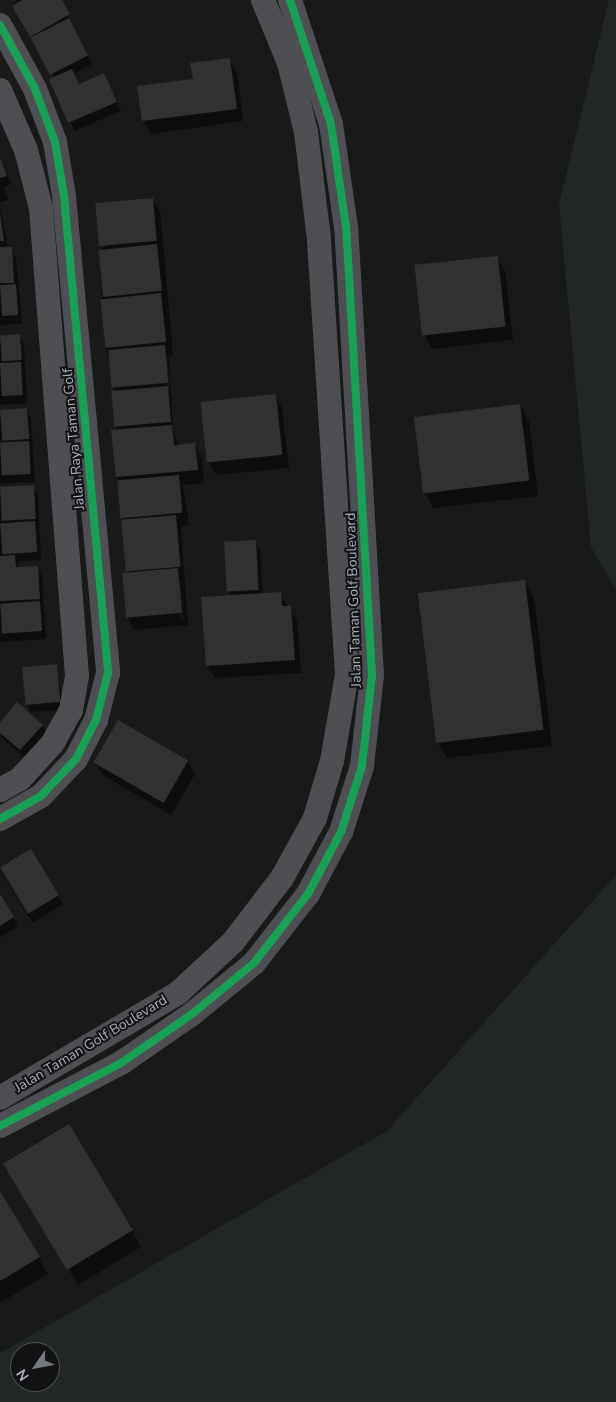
<!DOCTYPE html>
<html>
<head>
<meta charset="utf-8">
<style>
  body { margin:0 }
  #map { position:relative; width:616px; height:1402px; overflow:hidden; background:#191919; font-family:"Nunito Sans",sans-serif }
  div>[style] { position:absolute }
  [style*='--x'] { left:calc(var(--x)*1px); top:calc(var(--y)*1px); width:calc(var(--w)*1px); rotate:calc(var(--a)*1deg) }
  .green>* { inset:0; background:#212823 }
  .shadow>* { inset:0; background:#0007; transform-origin:0 0 }
  .building>* { inset:0; background:#313132; transform-origin:0 0 }
  .minor>* { height:24px; margin:-12px; padding:0 12px; transform-origin:12px; border-radius:12px; background:#4e4f52 }
  .cycleway>* { height:8px; margin:-4px; padding:0 4px; transform-origin:4px; border-radius:4px; background:#1a9f57 }
  span { translate:-50% -50%; white-space:nowrap; text-align:center; line-height:1.15; -webkit-text-stroke:4px #131315; paint-order:stroke }
  .street-label { font-size:14px; color:#abafb9 }
  .north { position:absolute; left:10px; top:1342px; width:50px; height:50px; box-sizing:border-box; background:#131315; border:1px solid #505157; border-radius:50%; rotate:237deg; font-size:14px; font-weight:700; line-height:20px; text-align:center; color:#abafb9 }
  .north::after { content:''; display:block; margin:auto; width:18px; height:22px; background:#787a81; clip-path:polygon(50% 0,100% 100%,50% 72%,0 100%) }
</style>
</head>
<body>
<div id="map">
  <div class="green">
    <div style="clip-path:polygon(609px 0,616px 0,616px 590px,591px 547px,559px 204px)"></div>
    <div style="clip-path:polygon(evenodd,616px 875px,616px 1402px,0 1402px,0 1353px,387px 1131px,616px 875px,20px 1352px,50px 1352px,50px 1382px,20px 1382px,20px 1352px)"></div>
  </div>
  <div class="shadow">
    <div style="clip-path:polygon(17px 0,60px 0,92px 64px,74px 74px,79px 85px,104px 75px,121px 111px,74px 131px,55px 78px,13px 6px)"></div>
    <div style="clip-path:polygon(229px 59px,237px 72px,243px 121px,151px 134px,144px 121px,139px 87px,194px 80px)"></div>
    <div style="clip-path:polygon(0 157px,11px 184px,4px 187px,8px 200px,0 202px)"></div>
    <div style="clip-path:polygon(evenodd,152px 199px,160px 212px,164px 253px,173px 355px,169px 355px,173px 431px,179px 446px,194px 445px,202px 457px,204px 483px,183px 485px,189px 525px,181px 526px,188px 625px,134px 630px,127px 617px,128px 573px,117px 477px,115px 391px,106px 348px,99px 252px,152px 199px,164px 355px,167px 355px,170px 389px,168px 389px,164px 355px,152px 199px,178px 581px,180px 581px,183px 619px,181px 619px,178px 581px)"></div>
    <div style="clip-path:polygon(0 207px,8px 248px,16px 257px,22px 324px,0 325px)"></div>
    <div style="clip-path:polygon(497px 258px,505px 270px,513px 340px,432px 349px,425px 336px)"></div>
    <div style="clip-path:polygon(19px 335px,24px 344px,27px 403px,0 405px,0 336px)"></div>
    <div style="clip-path:polygon(275px 395px,282px 408px,289px 468px,216px 475px,208px 462px)"></div>
    <div style="clip-path:polygon(520px 405px,529px 421px,538px 496px,434px 508px,424px 492px,415px 417px)"></div>
    <div style="clip-path:polygon(26px 410px,31px 418px,35px 482px,0 484px,0 411px)"></div>
    <div style="clip-path:polygon(33px 487px,38px 495px,41px 560px,17px 562px,19px 568px,37px 567px,42px 576px,46px 639px,0 642px,0 488px)"></div>
    <div style="clip-path:polygon(255px 542px,260px 550px,263px 595px,280px 594px,297px 620px,301px 673px,215px 678px,207px 666px,232px 597px,229px 591px)"></div>
    <div style="clip-path:polygon(524px 581px,534px 598px,552px 746px,447px 758px,437px 742px)"></div>
    <div style="clip-path:polygon(57px 666px,64px 710px,31px 712px,26px 704px)"></div>
    <div style="clip-path:polygon(0 724px,42px 725px,47px 734px,25px 758px,1px 737px)"></div>
    <div style="clip-path:polygon(187px 761px,195px 774px,171px 815px,103px 775px,95px 763px)"></div>
    <div style="left:31px;top:851px;width:62px;height:36px;rotate:59deg"></div>
    <div style="clip-path:polygon(0 896px,18px 926px,0 937px)"></div>
    <div style="clip-path:polygon(14px 1180px,132px 1231px,141px 1247px,78px 1285px)"></div>
    <div style="clip-path:polygon(0 1193px,48px 1274px,0 1303px)"></div>
  </div>
  <div class="building">
    <div style="clip-path:polygon(22px 0,62px 0,70px 14px,30px 37px,12px 6px)"></div>
    <div style="left:69px;top:18px;width:42px;height:43px;rotate:63deg"></div>
    <div style="clip-path:polygon(230px 58px,237px 109px,142px 121px,137px 86px,193px 79px,190px 63px)"></div>
    <div style="clip-path:polygon(72px 69px,79px 84px,104px 73px,117px 102px,68px 123px,49px 79px)"></div>
    <div style="clip-path:polygon(0 157px,7px 176px,0 178px)"></div>
    <div style="left:153px;top:198px;width:43px;height:58px;rotate:85deg"></div>
    <div style="clip-path:polygon(0 212px,4px 241px,0 241px)"></div>
    <div style="left:157px;top:244px;width:47px;height:59px;rotate:84deg"></div>
    <div style="clip-path:polygon(0 247px,12px 247px,14px 283px,0 283px)"></div>
    <div style="left:498px;top:256px;width:71px;height:84px;rotate:84deg"></div>
    <div style="left:16px;top:284px;width:31px;height:16px;rotate:86deg"></div>
    <div style="left:161px;top:293px;width:49px;height:61px;rotate:84deg"></div>
    <div style="left:20px;top:334px;width:26px;height:20px;rotate:86deg"></div>
    <div style="left:165px;top:345px;width:38px;height:57px;rotate:85deg"></div>
    <div style="left:21px;top:362px;width:33px;height:21px;rotate:87deg"></div>
    <div style="left:168px;top:386px;width:36px;height:57px;rotate:85deg"></div>
    <div style="left:276px;top:394px;width:61px;height:76px;rotate:84deg"></div>
    <div style="left:520px;top:404px;width:77px;height:107px;rotate:83deg"></div>
    <div style="left:27px;top:408px;width:31px;height:27px;rotate:86deg"></div>
    <div style="clip-path:polygon(172px 425px,174px 445px,195px 443px,198px 470px,116px 477px,111px 430px)"></div>
    <div style="left:29px;top:441px;width:33px;height:29px;rotate:87deg"></div>
    <div style="left:179px;top:475px;width:38px;height:62px;rotate:85deg"></div>
    <div style="left:34px;top:485px;width:34px;height:34px;rotate:87deg"></div>
    <div style="left:176px;top:515px;width:52px;height:55px;rotate:85deg"></div>
    <div style="left:35px;top:521px;width:31px;height:35px;rotate:86deg"></div>
    <div style="left:256px;top:540px;width:50px;height:32px;rotate:87deg"></div>
    <div style="clip-path:polygon(15px 555px,16px 567px,38px 566px,40px 599px,0 601px,0 556px)"></div>
    <div style="left:178px;top:568px;width:45px;height:56px;rotate:85deg"></div>
    <div style="left:525px;top:580px;width:151px;height:108px;rotate:83deg"></div>
    <div style="clip-path:polygon(281px 592px,282px 606px,291px 606px,295px 660px,206px 666px,201px 597px)"></div>
    <div style="left:40px;top:601px;width:30px;height:40px;rotate:86deg"></div>
    <div style="left:57px;top:664px;width:38px;height:35px;rotate:85deg"></div>
    <div style="clip-path:polygon(17px 702px,43px 725px,20px 750px,0 733px,0 722px)"></div>
    <div style="left:118px;top:720px;width:81px;height:49px;rotate:30deg"></div>
    <div style="left:31px;top:849px;width:54px;height:36px;rotate:59deg"></div>
    <div style="clip-path:polygon(0 894px,14px 917px,0 926px)"></div>
    <div style="left:69px;top:1124px;width:124px;height:77px;rotate:59deg"></div>
    <div style="clip-path:polygon(0 1191px,40px 1257px,0 1281px)"></div>
  </div>
  <div class="minor">
    <div style="--x:0;--y:25;--w:73;--a:61.3"></div>
    <div style="--x:35;--y:89;--w:57;--a:69.3"></div>
    <div style="--x:55;--y:142;--w:55;--a:80.5"></div>
    <div style="--x:64;--y:196;--w:479;--a:84.7"></div>
    <div style="--x:108;--y:673;--w:49;--a:104.3"></div>
    <div style="--x:96;--y:720;--w:44;--a:117.1"></div>
    <div style="--x:76;--y:759;--w:51;--a:133.4"></div>
    <div style="--x:41;--y:796;--w:47;--a:150.7"></div>
    <div style="--x:0;--y:90;--w:65;--a:66.6"></div>
    <div style="--x:26;--y:150;--w:60;--a:75.5"></div>
    <div style="--x:41;--y:208;--w:469;--a:85.6"></div>
    <div style="--x:77;--y:676;--w:35;--a:100"></div>
    <div style="--x:71;--y:710;--w:39;--a:119"></div>
    <div style="--x:52;--y:744;--w:47;--a:132.4"></div>
    <div style="--x:20;--y:779;--w:23;--a:151"></div>
    <div style="--x:0;--y:1098;--w:207;--a:-30.5"></div>
    <div style="--x:178;--y:993;--w:75;--a:-42.8"></div>
    <div style="--x:233;--y:942;--w:81;--a:-52.6"></div>
    <div style="--x:282;--y:878;--w:68;--a:-61.2"></div>
    <div style="--x:315;--y:818;--w:59;--a:-73.4"></div>
    <div style="--x:332;--y:761;--w:88;--a:-80.2"></div>
    <div style="--x:347;--y:674;--w:444;--a:-93.7"></div>
    <div style="--x:318;--y:231;--w:100;--a:-96.9"></div>
    <div style="--x:306;--y:132;--w:71;--a:-103.8"></div>
    <div style="--x:289;--y:63;--w:68;--a:-112.4"></div>
    <div style="--x:0;--y:1126;--w:136;--a:-27.5"></div>
    <div style="--x:121;--y:1063;--w:86;--a:-34.6"></div>
    <div style="--x:192;--y:1014;--w:80;--a:-39.4"></div>
    <div style="--x:254;--y:963;--w:88;--a:-52"></div>
    <div style="--x:308;--y:894;--w:70;--a:-62"></div>
    <div style="--x:341;--y:832;--w:69;--a:-72.3"></div>
    <div style="--x:362;--y:766;--w:92;--a:-83.7"></div>
    <div style="--x:372;--y:675;--w:449;--a:-93.3"></div>
    <div style="--x:346;--y:227;--w:104;--a:-98.3"></div>
    <div style="--x:331;--y:124;--w:131;--a:-108.3"></div>
  </div>
  <div class="cycleway">
    <div style="--x:0;--y:25;--w:73;--a:61.3"></div>
    <div style="--x:35;--y:89;--w:57;--a:69.3"></div>
    <div style="--x:55;--y:142;--w:55;--a:80.5"></div>
    <div style="--x:64;--y:196;--w:479;--a:84.7"></div>
    <div style="--x:108;--y:673;--w:49;--a:104.3"></div>
    <div style="--x:96;--y:720;--w:44;--a:117.1"></div>
    <div style="--x:76;--y:759;--w:51;--a:133.4"></div>
    <div style="--x:41;--y:796;--w:47;--a:150.7"></div>
    <div style="--x:0;--y:1126;--w:136;--a:-27.5"></div>
    <div style="--x:121;--y:1063;--w:86;--a:-34.6"></div>
    <div style="--x:192;--y:1014;--w:80;--a:-39.4"></div>
    <div style="--x:254;--y:963;--w:88;--a:-52"></div>
    <div style="--x:308;--y:894;--w:70;--a:-62"></div>
    <div style="--x:341;--y:832;--w:69;--a:-72.3"></div>
    <div style="--x:362;--y:766;--w:92;--a:-83.7"></div>
    <div style="--x:372;--y:675;--w:449;--a:-93.3"></div>
    <div style="--x:346;--y:227;--w:104;--a:-98.3"></div>
    <div style="--x:331;--y:124;--w:131;--a:-108.3"></div>
  </div>
  <div class="street-label">
    <span style="left:74px;top:439px;rotate:-95deg">Jalan Raya Taman Golf</span>
    <span style="left:354px;top:600px;rotate:-92deg">Jalan Taman Golf Boulevard</span>
    <span style="left:91px;top:1044px;rotate:-31deg">Jalan Taman Golf Boulevard</span>
  </div>
  <div class="north">N</div>
</div>
</body>
</html>
